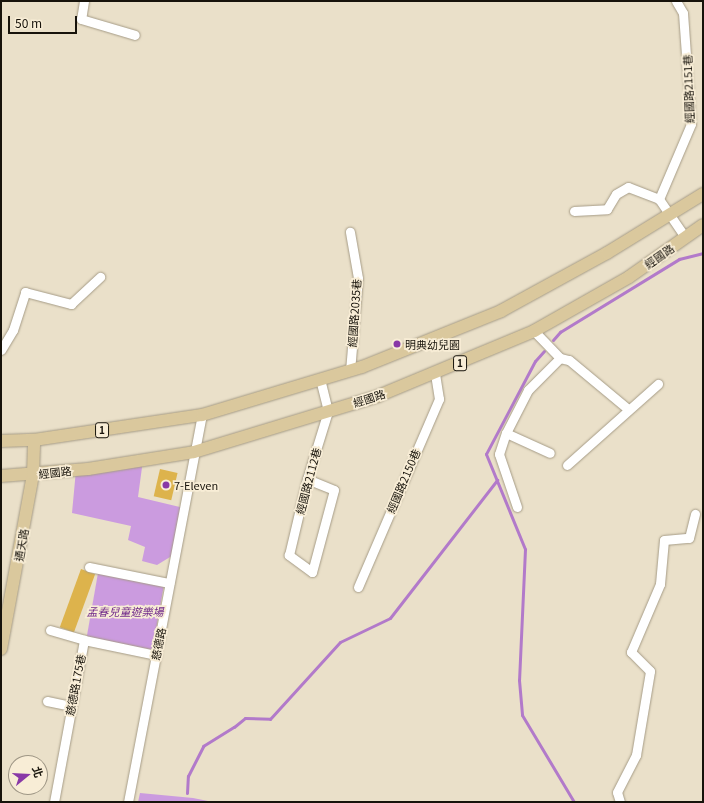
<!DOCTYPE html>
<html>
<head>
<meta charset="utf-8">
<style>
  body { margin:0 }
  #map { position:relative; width:704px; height:803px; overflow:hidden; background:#eae0c9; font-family:Georgia,"Noto Sans TC",serif }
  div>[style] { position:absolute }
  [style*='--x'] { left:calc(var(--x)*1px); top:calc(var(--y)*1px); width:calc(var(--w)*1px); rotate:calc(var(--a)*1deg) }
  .green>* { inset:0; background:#cb9bdf; transform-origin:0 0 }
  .stream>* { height:3px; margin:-1.5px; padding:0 1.5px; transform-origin:1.5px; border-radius:1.5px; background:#b27aca }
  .building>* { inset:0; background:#ddb34c; transform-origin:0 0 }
  .roads { filter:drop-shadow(0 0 1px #a69c87) drop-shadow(0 0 1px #a69c87) }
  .minor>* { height:9px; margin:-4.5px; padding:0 4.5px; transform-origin:4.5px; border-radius:4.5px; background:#fff }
  .major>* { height:12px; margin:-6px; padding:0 6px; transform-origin:6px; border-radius:6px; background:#dac89d }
  .dots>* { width:11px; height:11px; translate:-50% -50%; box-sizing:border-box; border:2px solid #f8edd6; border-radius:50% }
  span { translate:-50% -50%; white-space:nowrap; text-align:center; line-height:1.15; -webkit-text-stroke:3.5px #f8edd6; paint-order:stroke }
  .shield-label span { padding:1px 3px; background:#f8edd6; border:1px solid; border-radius:3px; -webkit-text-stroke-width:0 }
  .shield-label { font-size:10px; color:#17130b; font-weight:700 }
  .street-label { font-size:11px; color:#17130b }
  .poi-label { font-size:11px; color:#17130b }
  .left { translate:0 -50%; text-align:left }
  .park-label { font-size:11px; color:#712b8b; font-style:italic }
  .frame { position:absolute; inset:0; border:2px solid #17130b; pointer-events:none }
  .north { position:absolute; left:8px; top:755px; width:40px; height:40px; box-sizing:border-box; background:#f8edd6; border:1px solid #9e9685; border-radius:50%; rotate:72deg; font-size:11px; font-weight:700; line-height:16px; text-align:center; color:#17130b }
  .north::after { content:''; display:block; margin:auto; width:14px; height:18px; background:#8938a7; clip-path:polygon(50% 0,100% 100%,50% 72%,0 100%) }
  .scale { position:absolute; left:8px; top:16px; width:69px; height:18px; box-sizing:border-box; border:2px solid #17130b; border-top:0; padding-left:5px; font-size:12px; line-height:14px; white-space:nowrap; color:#17130b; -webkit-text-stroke:3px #f8edd6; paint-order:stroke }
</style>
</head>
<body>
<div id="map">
  <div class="green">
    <div style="clip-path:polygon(143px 460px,138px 497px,184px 508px,175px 554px,157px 565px,142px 561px,145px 547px,128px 540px,131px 526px,72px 513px,76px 470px)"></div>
    <div style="left:98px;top:573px;width:67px;height:66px;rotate:10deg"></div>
    <div style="clip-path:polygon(140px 793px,193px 798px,213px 802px,138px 802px)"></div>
  </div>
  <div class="stream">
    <div style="--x:553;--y:340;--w:11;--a:-49"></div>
    <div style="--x:560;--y:332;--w:140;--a:-31.5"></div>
    <div style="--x:679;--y:259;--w:25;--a:-14"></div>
    <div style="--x:544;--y:351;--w:13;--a:132"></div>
    <div style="--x:535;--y:361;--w:105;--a:117.8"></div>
    <div style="--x:486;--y:454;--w:103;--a:67.7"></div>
    <div style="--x:525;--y:549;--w:131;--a:92.6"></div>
    <div style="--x:519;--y:680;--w:35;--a:85"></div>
    <div style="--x:522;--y:715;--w:101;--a:59.1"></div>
    <div style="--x:187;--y:793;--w:17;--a:-87"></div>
    <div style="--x:188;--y:776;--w:34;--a:-63"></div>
    <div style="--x:203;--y:746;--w:36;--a:-32"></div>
    <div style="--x:234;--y:727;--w:14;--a:-39"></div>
    <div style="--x:245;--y:718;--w:25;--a:2"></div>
    <div style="--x:270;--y:719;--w:104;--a:-47.7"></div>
    <div style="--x:340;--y:642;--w:55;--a:-25.6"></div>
    <div style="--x:390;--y:618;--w:175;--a:-52.2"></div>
  </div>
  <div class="building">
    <div style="left:160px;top:469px;width:18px;height:28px;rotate:13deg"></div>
    <div style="left:81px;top:569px;width:15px;height:62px;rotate:20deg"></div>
  </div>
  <div class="roads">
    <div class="minor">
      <div style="--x:84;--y:1;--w:18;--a:99"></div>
      <div style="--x:81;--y:19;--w:56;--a:16.5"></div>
      <div style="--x:676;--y:1;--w:14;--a:60"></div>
      <div style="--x:683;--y:13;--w:111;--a:85.9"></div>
      <div style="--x:691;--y:124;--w:82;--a:113.1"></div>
      <div style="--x:659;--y:199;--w:46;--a:55.6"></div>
      <div style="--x:574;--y:211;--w:33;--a:-3"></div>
      <div style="--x:607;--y:209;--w:17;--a:-59"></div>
      <div style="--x:616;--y:194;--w:14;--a:-30"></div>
      <div style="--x:628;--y:187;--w:33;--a:21"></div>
      <div style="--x:534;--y:331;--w:37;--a:46"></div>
      <div style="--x:560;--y:358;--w:9;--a:13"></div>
      <div style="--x:569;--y:360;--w:77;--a:39.7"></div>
      <div style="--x:1;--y:350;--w:23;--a:-59"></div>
      <div style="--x:13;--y:330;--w:40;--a:-72"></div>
      <div style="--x:25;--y:292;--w:48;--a:14.6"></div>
      <div style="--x:71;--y:304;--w:40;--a:-43"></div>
      <div style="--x:350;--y:371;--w:93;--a:-85.1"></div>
      <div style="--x:358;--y:278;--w:47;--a:-99.9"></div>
      <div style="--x:506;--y:433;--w:48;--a:24.4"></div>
      <div style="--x:567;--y:465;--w:122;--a:-41.7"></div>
      <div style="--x:307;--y:479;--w:29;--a:22"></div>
      <div style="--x:334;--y:490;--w:85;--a:105"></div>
      <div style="--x:312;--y:572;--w:29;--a:-144"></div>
      <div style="--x:289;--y:555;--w:78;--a:-76.7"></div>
      <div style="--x:307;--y:479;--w:71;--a:-72.8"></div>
      <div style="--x:328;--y:411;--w:32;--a:-104"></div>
      <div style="--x:517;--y:507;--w:56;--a:-108.8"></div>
      <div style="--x:499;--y:454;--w:22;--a:-72"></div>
      <div style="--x:506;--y:433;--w:48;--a:-62.9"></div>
      <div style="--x:528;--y:390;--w:45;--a:-45"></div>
      <div style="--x:89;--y:567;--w:82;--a:11.3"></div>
      <div style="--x:358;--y:587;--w:205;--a:-66.7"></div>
      <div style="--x:439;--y:399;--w:26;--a:-99"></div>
      <div style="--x:50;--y:630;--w:35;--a:16"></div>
      <div style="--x:47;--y:701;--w:25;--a:12"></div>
      <div style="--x:54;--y:802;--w:165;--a:-79.5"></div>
      <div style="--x:84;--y:640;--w:74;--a:11.8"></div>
      <div style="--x:128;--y:802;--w:394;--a:-79.2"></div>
      <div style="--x:620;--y:802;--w:10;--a:-107"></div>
      <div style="--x:617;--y:792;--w:42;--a:-62.8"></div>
      <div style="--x:636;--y:755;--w:85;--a:-80.5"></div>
      <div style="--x:650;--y:671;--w:27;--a:-135"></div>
      <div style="--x:631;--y:652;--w:74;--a:-66.9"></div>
      <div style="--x:660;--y:584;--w:44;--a:-84.8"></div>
      <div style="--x:664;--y:540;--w:25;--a:-5"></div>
      <div style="--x:689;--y:538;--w:25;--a:-76"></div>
    </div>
    <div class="major">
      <div style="--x:1;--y:441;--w:33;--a:-2"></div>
      <div style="--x:34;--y:440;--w:170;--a:-8.5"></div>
      <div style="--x:202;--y:415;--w:167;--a:-16.7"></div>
      <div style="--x:362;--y:367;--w:150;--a:-21.9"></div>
      <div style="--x:501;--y:311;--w:121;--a:-28.7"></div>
      <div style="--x:607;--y:253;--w:113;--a:-31.6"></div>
      <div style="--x:1;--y:476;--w:87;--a:-4.6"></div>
      <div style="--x:88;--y:469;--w:107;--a:-9.1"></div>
      <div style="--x:194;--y:452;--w:192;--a:-16.9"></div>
      <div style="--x:378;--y:396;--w:169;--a:-22.6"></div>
      <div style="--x:534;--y:331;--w:109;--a:-29.6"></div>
      <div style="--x:629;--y:277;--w:90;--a:-35.1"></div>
      <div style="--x:1;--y:649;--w:178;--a:-79.6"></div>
      <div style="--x:33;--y:474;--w:34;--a:-88"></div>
    </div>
  </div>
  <div class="dots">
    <div style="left:397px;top:344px;background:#8938a7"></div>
    <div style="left:166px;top:485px;background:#8938a7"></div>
  </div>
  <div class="shield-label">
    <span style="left:460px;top:363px">1</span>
    <span style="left:102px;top:430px">1</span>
  </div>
  <div class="street-label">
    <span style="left:688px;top:89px;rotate:-92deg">經國路2151巷</span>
    <span style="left:659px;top:256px;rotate:-35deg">經國路</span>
    <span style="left:354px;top:313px;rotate:-86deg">經國路2035巷</span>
    <span style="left:369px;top:398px;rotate:-18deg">經國路</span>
    <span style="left:55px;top:472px;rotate:-6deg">經國路</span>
    <span style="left:308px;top:481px;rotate:-75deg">經國路2112巷</span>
    <span style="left:403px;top:481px;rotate:-67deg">經國路2150巷</span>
    <span style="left:21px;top:545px;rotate:-80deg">通天路</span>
    <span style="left:158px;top:644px;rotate:-79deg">慈德路</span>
    <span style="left:75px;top:685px;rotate:-79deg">慈德路175巷</span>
  </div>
  <div class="poi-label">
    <span class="left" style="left:405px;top:344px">明典幼兒園</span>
    <span class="left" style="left:174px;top:485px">7-Eleven</span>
  </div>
  <div class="park-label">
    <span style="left:125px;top:611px">孟春兒童遊樂場</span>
  </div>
  <div class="frame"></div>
  <div class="north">北</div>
  <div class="scale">50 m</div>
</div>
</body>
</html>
